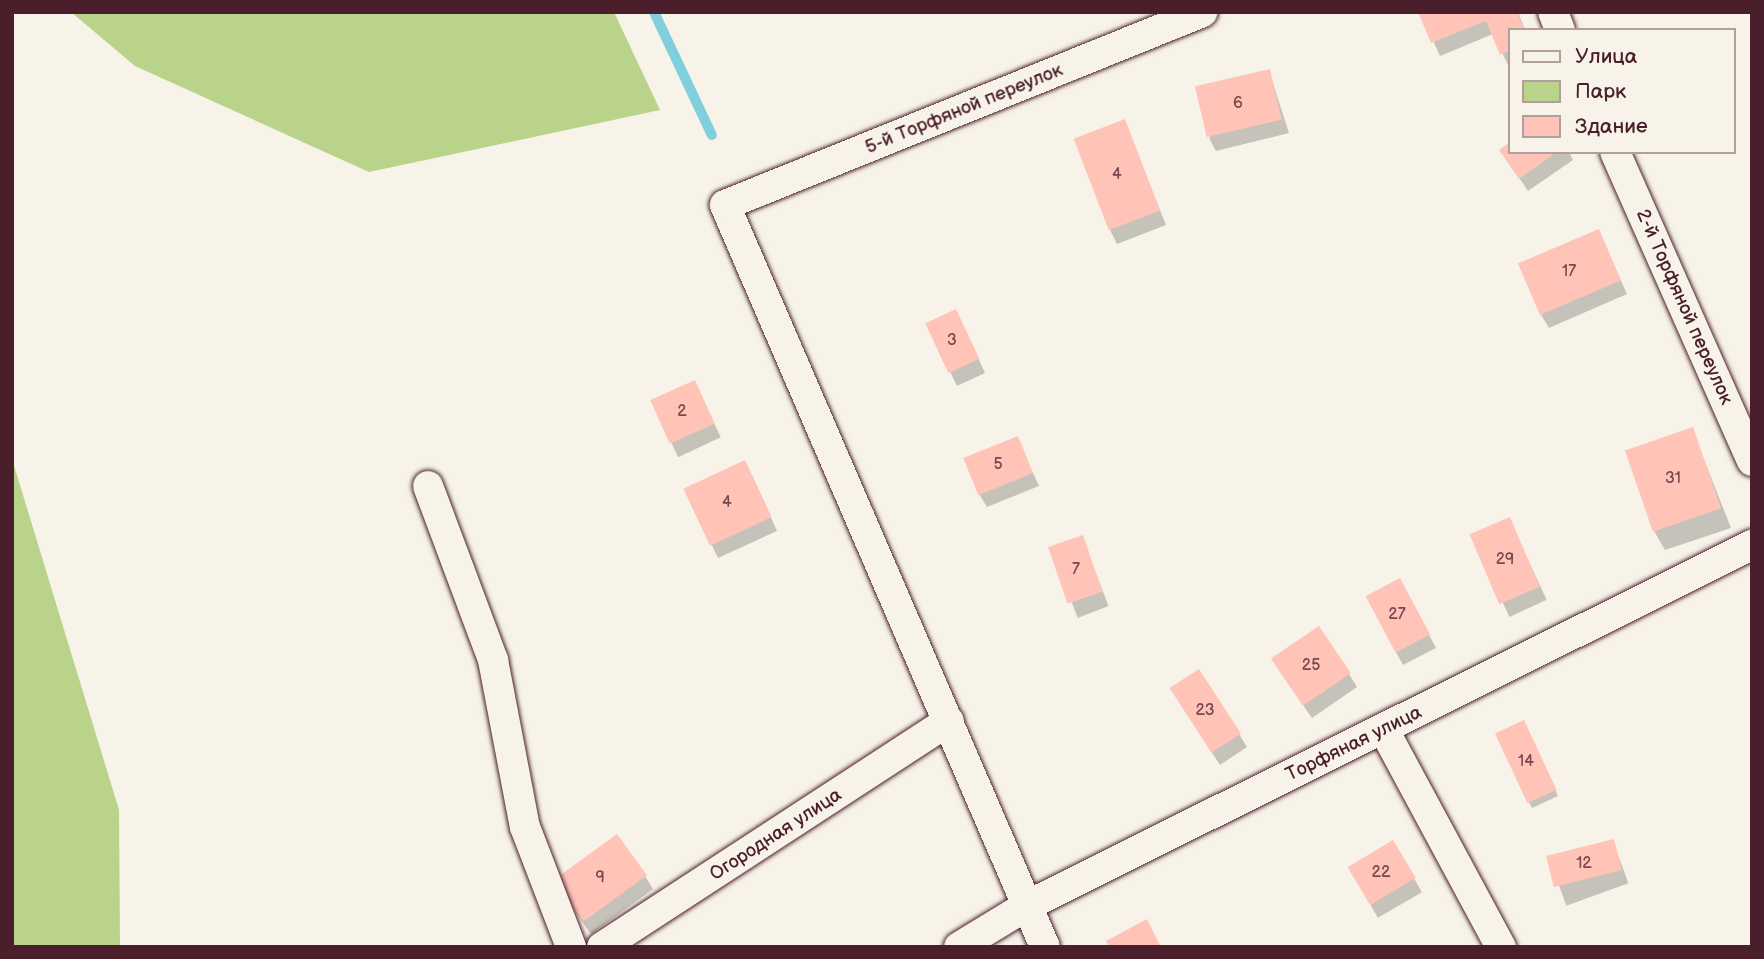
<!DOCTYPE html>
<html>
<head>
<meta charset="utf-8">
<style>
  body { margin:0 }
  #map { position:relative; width:1764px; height:959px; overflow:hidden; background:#f7f3e8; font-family:"Balsamiq Sans",sans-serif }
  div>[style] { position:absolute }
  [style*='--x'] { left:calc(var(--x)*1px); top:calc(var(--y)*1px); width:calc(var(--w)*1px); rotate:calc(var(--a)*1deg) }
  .green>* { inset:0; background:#bad38a }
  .shadow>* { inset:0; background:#0003; transform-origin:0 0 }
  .stream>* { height:10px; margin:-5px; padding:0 5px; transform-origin:5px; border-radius:5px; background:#80cfdd }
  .building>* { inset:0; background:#ffc4b7; transform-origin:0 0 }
  .roads { filter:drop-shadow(0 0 2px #4a1f2b) drop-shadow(0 0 2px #4a1f2b) }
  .minor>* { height:30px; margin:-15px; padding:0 15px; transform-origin:15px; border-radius:15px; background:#f7f3e8 }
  span { translate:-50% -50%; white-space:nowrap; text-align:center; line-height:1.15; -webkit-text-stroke:5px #f7f3e8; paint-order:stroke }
  .number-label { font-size:16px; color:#77484e }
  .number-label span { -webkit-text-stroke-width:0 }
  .street-label { font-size:19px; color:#4a1f2b }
  .frame { position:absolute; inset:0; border:14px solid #4a1f2b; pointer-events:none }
  .legend { position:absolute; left:1508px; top:28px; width:228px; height:126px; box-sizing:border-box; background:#f7f3e8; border:2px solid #b29e9c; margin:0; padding:9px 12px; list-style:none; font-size:21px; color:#4a1f2b }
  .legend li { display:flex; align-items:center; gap:14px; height:35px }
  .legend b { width:35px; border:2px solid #b29e9c }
</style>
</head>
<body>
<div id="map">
  <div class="green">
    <div style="clip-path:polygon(71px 12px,614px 12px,660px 110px,369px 172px,135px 66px)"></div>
    <div style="clip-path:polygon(12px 459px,119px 810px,120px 947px,12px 947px)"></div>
  </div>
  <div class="shadow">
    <div style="clip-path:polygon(1420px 12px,1518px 12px,1525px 30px,1510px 30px,1509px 67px,1493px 34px,1440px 56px)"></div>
    <div style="clip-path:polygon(1269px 71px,1289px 133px,1216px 151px,1209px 138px)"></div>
    <div style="clip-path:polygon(1124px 121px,1166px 225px,1117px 244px,1110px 230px)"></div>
    <div style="clip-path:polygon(1510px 144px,1510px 152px,1569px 152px,1573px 160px,1528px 191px,1501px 151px)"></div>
    <div style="clip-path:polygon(1599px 231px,1627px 294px,1549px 328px,1541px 315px)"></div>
    <div style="clip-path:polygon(927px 324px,963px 325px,985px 373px,957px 386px)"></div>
    <div style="left:695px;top:382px;width:61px;height:47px;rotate:65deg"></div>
    <div style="clip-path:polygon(1692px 429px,1731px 528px,1665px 550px,1654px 531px,1627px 451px)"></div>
    <div style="clip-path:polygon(1017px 438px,1039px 486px,987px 507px,979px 494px)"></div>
    <div style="clip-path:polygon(752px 475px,777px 531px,718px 558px,685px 489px)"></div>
    <div style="left:1509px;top:519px;width:89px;height:41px;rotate:65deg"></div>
    <div style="left:1082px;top:537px;width:74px;height:33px;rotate:69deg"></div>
    <div style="clip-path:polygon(1407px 593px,1436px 648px,1403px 665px,1396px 652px)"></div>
    <div style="clip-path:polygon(1281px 673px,1349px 674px,1357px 687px,1312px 718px)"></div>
    <div style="clip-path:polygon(1179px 702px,1239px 734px,1247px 747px,1220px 765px)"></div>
    <div style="clip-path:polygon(1527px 728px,1558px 796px,1532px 808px,1529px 802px)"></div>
    <div style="left:1613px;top:841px;width:45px;height:66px;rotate:70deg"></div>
    <div style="left:1393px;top:842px;width:58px;height:51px;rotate:60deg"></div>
    <div style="clip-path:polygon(645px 876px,653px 889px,591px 934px,563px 895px)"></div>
  </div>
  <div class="stream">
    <div style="--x:654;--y:12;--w:136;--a:64.8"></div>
  </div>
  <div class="building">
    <div style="clip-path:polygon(1418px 12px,1517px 12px,1524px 30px,1510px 30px,1510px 50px,1500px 55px,1486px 21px,1431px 43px)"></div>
    <div style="left:1270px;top:69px;width:52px;height:77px;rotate:77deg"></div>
    <div style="left:1125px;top:119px;width:98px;height:55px;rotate:69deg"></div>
    <div style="clip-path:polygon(1510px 142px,1510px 152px,1557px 152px,1519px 179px,1499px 150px)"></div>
    <div style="left:1599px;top:229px;width:56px;height:88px;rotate:67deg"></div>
    <div style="left:956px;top:309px;width:55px;height:34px;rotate:65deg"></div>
    <div style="left:695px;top:380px;width:48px;height:49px;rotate:66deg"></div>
    <div style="left:1693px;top:427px;width:86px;height:72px;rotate:71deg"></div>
    <div style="left:1018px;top:436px;width:40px;height:59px;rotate:68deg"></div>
    <div style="left:745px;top:460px;width:63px;height:68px;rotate:65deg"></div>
    <div style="left:1510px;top:517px;width:76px;height:44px;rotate:67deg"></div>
    <div style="left:1083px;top:535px;width:60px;height:37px;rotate:71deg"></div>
    <div style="left:1400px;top:578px;width:64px;height:39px;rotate:62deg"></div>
    <div style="left:1319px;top:626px;width:57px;height:58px;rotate:56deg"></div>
    <div style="left:1199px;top:669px;width:77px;height:35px;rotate:57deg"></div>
    <div style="left:1524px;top:720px;width:77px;height:32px;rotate:65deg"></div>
    <div style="left:617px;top:834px;width:51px;height:79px;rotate:54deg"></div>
    <div style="left:1614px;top:839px;width:32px;height:70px;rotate:76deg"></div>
    <div style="left:1393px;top:840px;width:44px;height:53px;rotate:59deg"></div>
    <div style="clip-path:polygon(1147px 919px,1161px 947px,1109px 947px,1106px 941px)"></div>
  </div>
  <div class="roads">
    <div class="minor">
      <div style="--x:1553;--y:12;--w:19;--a:69"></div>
      <div style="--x:1615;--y:152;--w:338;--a:66.1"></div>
      <div style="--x:428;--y:486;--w:186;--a:69.5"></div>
      <div style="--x:493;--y:660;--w:170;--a:79.2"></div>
      <div style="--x:525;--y:827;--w:129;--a:69"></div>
      <div style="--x:1384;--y:730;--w:247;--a:61.7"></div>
      <div style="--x:602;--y:947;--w:414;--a:-33.1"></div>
      <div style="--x:959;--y:947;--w:81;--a:-31.3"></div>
      <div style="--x:1028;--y:905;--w:809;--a:-26.44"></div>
      <div style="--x:1045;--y:947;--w:808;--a:-113.33"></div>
      <div style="--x:725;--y:205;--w:515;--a:-21.99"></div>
    </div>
  </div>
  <div class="number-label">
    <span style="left:1238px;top:104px">6</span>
    <span style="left:1117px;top:175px">4</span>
    <span style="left:1569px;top:272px">17</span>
    <span style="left:952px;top:341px">3</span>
    <span style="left:682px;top:412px">2</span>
    <span style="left:998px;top:465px">5</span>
    <span style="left:1673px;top:479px">31</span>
    <span style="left:727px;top:503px">4</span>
    <span style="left:1505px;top:560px">29</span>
    <span style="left:1076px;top:570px">7</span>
    <span style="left:1397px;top:615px">27</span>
    <span style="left:1311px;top:666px">25</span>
    <span style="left:1205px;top:711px">23</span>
    <span style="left:1526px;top:762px">14</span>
    <span style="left:1584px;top:864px">12</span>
    <span style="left:1381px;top:873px">22</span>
    <span style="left:600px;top:878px">9</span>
  </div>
  <div class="street-label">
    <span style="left:964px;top:109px;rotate:-22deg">5-й Торфяной переулок</span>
    <span style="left:1684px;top:307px;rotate:66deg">2-й Торфяной переулок</span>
    <span style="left:1354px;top:744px;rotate:-26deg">Торфяная улица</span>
    <span style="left:776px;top:835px;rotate:-33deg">Огородная улица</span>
  </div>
  <div class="frame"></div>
  <ul class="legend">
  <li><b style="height:9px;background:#f7f3e8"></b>Улица</li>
  <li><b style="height:19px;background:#bad38a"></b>Парк</li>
  <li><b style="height:19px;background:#ffc4b7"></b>Здание</li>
  </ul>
</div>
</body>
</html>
